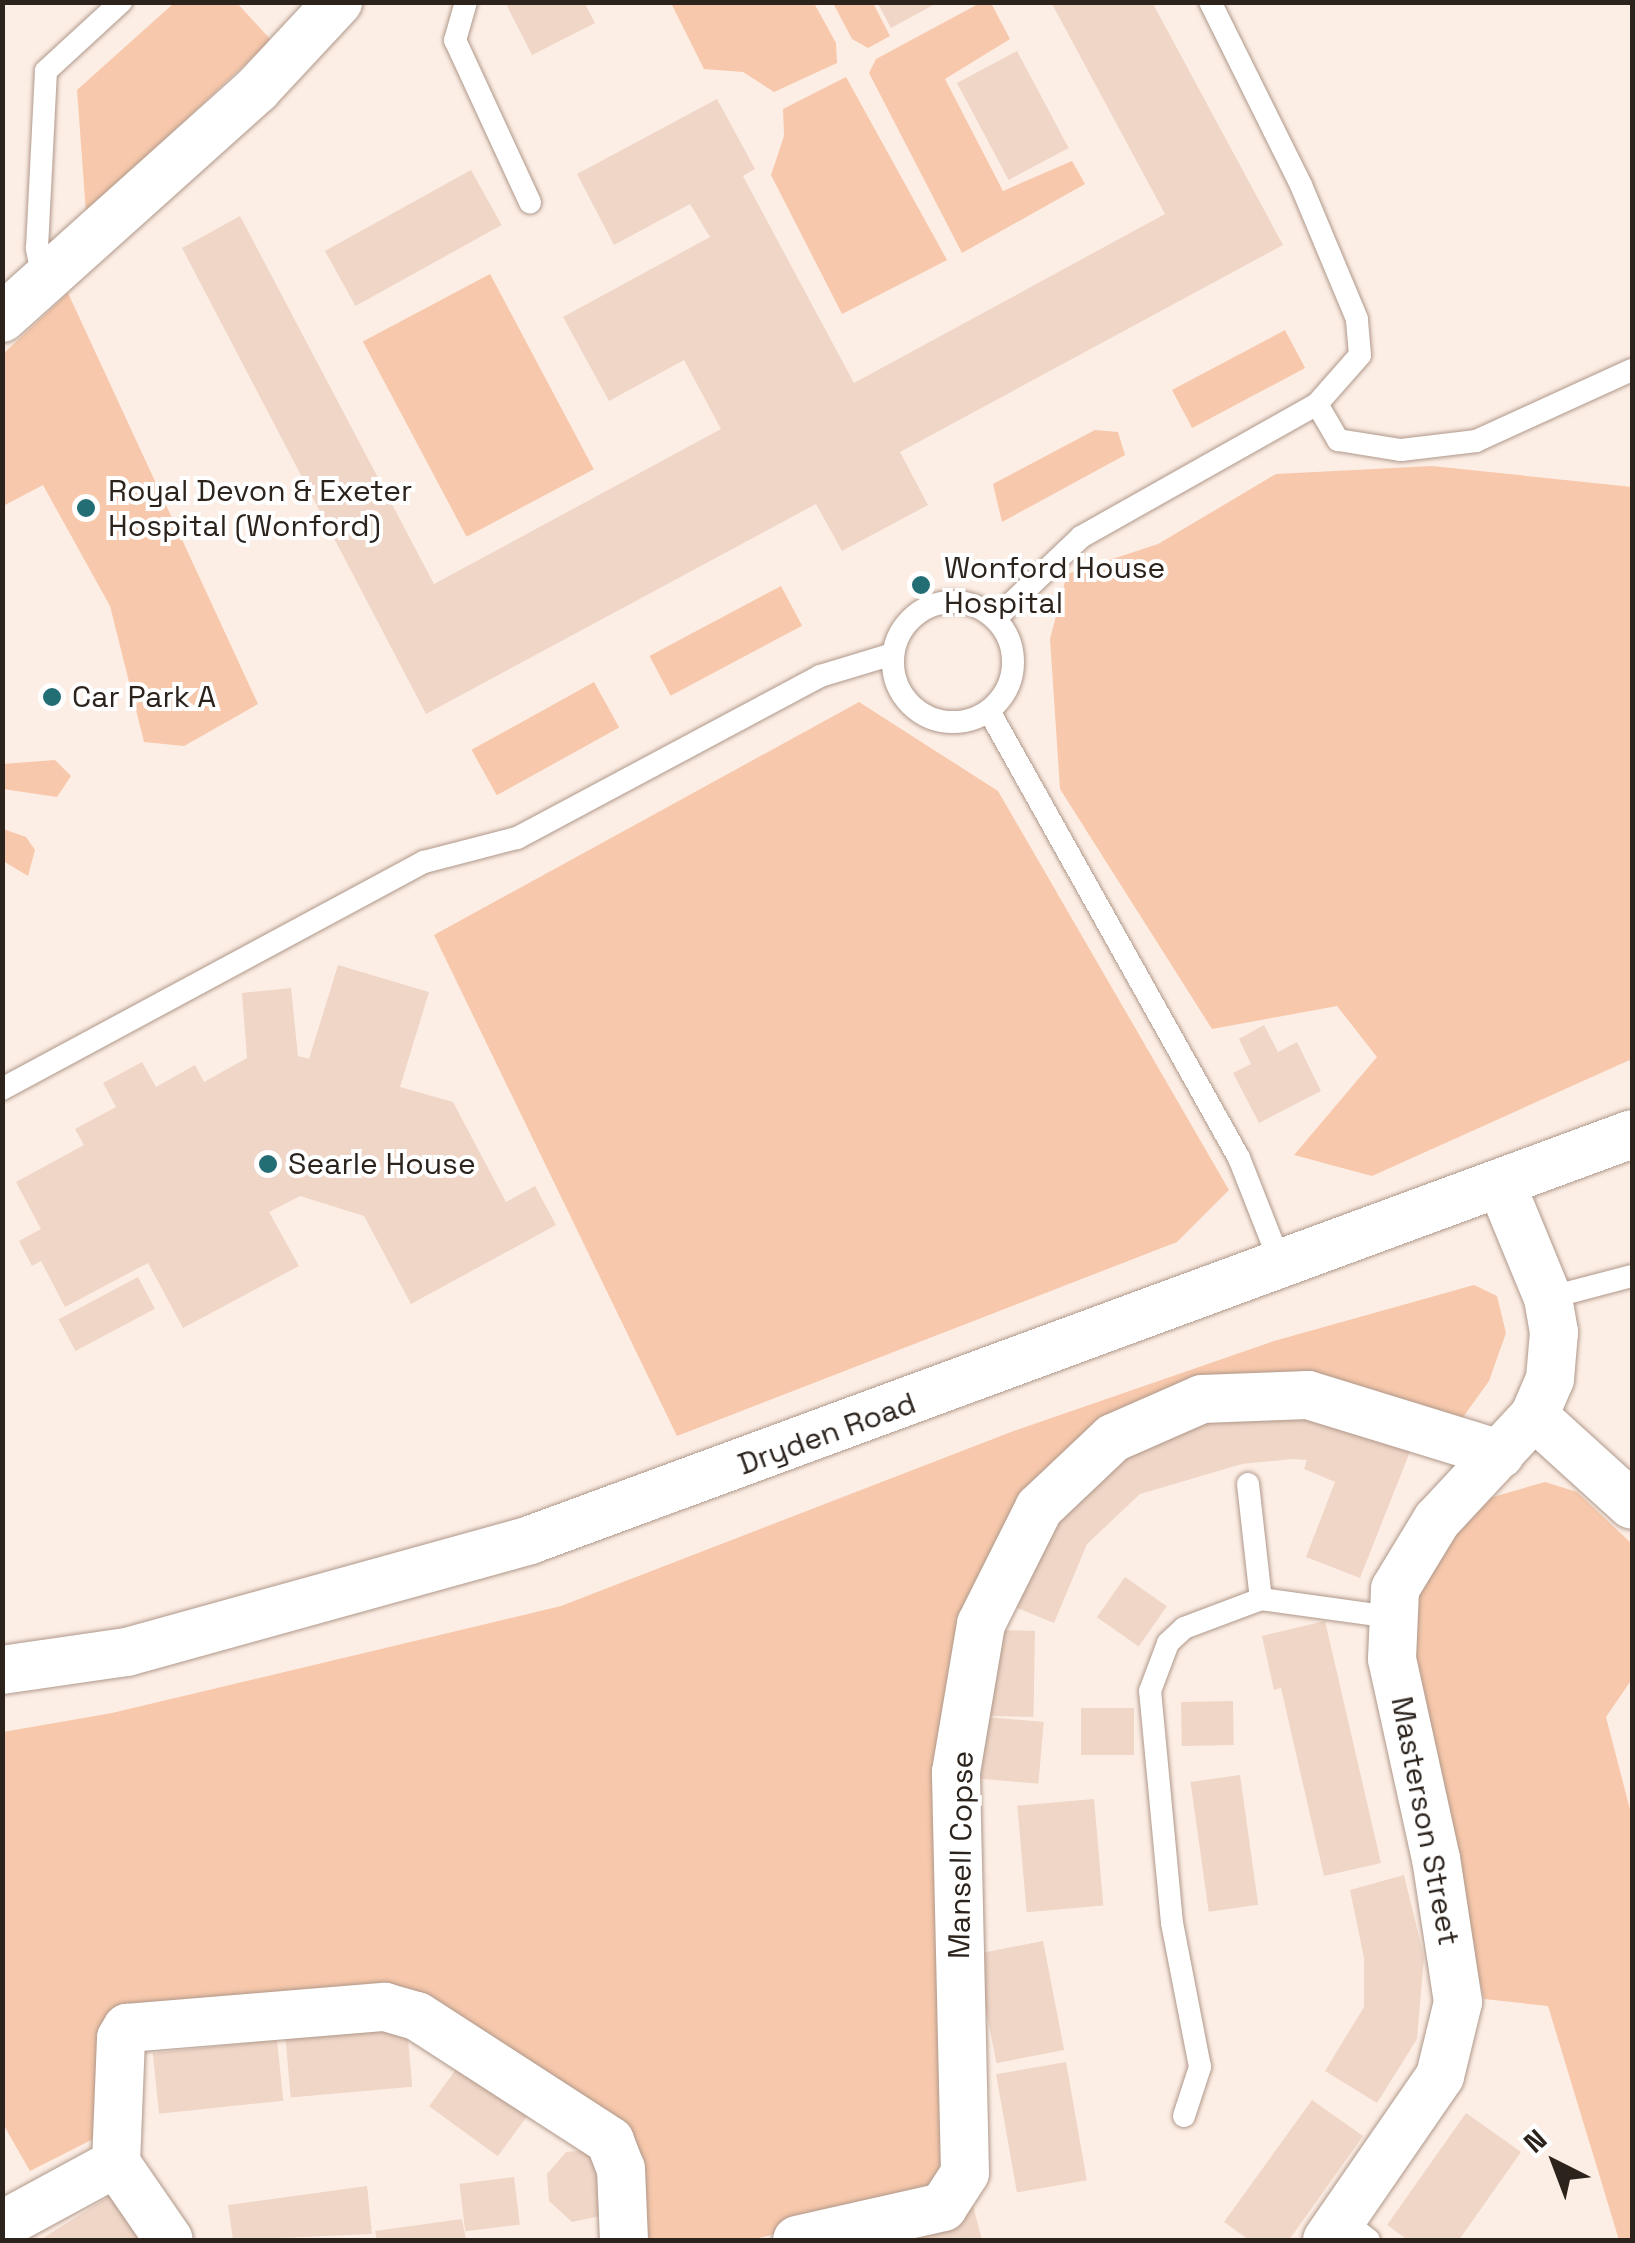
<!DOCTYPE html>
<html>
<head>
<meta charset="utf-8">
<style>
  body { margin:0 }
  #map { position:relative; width:1635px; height:2243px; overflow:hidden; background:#fdeee5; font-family:"Space Grotesk",sans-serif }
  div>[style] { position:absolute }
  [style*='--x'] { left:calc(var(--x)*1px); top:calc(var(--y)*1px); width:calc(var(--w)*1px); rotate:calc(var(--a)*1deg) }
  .green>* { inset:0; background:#f7c8ab; transform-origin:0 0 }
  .building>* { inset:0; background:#efd6c7; transform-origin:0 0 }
  .roads { filter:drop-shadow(0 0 2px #af988a) drop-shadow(0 0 2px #af988a) }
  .lane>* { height:22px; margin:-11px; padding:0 11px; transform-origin:11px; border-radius:11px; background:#fff }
  .lane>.ring { margin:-11px; padding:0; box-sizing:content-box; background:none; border:22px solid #fff; border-radius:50% }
  .street>* { height:48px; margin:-24px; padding:0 24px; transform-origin:24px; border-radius:24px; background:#fff }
  .dots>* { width:28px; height:28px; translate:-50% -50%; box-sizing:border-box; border:5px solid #fff; border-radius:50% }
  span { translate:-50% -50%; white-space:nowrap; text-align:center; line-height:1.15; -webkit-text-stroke:8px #fff; paint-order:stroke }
  .poi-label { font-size:30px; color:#2c231d }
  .left { translate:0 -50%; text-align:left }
  .street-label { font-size:30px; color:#2c231d }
  .frame { position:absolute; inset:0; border:5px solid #2c231d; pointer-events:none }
  .north { position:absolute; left:1505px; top:2113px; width:100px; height:100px; -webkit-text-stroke:8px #fff; paint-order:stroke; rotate:318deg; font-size:28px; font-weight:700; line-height:40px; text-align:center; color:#2c231d }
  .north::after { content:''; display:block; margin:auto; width:35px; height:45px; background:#2c231d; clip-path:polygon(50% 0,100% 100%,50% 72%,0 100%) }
</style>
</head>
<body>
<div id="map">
  <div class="green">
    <div style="clip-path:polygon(982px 2px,991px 3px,1010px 39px,945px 79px,1003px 191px,1072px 161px,1085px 184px,962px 253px,869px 73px,876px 59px)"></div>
    <div style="clip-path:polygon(174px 3px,237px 3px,271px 40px,86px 213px,77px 90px)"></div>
    <div style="clip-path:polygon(671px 3px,814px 3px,836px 43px,837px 63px,774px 92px,743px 72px,704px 69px)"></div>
    <div style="clip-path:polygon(833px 3px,873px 3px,890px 36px,868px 48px,852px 39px)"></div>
    <div style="clip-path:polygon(846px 77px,947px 260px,842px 314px,771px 175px,784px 136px,783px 109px)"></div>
    <div style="left:490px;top:274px;width:221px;height:144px;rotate:62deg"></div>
    <div style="clip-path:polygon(68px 293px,258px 704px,184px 746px,144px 742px,110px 606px,43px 485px,3px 506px,3px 354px)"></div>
    <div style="left:1285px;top:330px;width:43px;height:128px;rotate:62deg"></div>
    <div style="clip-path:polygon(1095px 430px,1118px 432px,1125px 455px,1002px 522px,993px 484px)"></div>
    <div style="clip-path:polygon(1432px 466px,1632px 487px,1632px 1059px,1372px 1176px,1294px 1155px,1377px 1057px,1337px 1006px,1212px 1029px,1060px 789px,1050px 639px,1067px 574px,1158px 544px,1276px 474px)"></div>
    <div style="left:781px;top:586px;width:45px;height:149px;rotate:62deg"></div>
    <div style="left:594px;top:682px;width:52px;height:140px;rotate:61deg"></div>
    <div style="clip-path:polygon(859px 702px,998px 791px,1229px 1190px,1177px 1242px,677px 1436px,434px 935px)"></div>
    <div style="clip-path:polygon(55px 760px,71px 776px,57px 797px,3px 789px,3px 764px)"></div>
    <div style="clip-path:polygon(3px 829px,26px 837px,35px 850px,28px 876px,3px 861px)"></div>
    <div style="clip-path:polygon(1474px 1285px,1497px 1296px,1506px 1333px,1489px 1381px,1461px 1420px,1200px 1395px,982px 1605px,942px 2194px,750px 2240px,640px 2240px,625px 2146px,433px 2018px,109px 2019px,107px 2132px,30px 2171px,3px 2124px,3px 1732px,112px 1713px,561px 1606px,1011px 1432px,1274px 1341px)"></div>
    <div style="clip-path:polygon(1545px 1482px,1577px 1492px,1632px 1544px,1632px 1679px,1606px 1717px,1632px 1817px,1632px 2240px,1619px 2240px,1548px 2006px,1484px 1999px,1434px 1798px,1408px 1625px,1434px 1553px,1472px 1503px)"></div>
  </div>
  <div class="building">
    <div style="clip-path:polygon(505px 2px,584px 2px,595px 23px,532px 55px)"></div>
    <div style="clip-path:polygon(877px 2px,939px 2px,891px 28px)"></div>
    <div style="clip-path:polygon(1051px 2px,1152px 2px,1283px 245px,900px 452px,928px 505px,842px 551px,816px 504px,426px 714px,182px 248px,240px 216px,434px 584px,721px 429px,684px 360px,609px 401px,563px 317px,710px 237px,690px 204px,614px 245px,577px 174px,717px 99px,755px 169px,743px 176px,854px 383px,1165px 214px)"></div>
    <div style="left:1017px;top:51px;width:110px;height:68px;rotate:62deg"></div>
    <div style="left:471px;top:170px;width:63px;height:167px;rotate:61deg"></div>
    <div style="clip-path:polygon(338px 965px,429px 992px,400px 1087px,453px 1102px,506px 1202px,535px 1186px,556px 1225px,411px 1304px,364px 1216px,300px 1196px,269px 1212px,299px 1266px,183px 1328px,148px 1263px,65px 1307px,41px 1261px,32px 1266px,19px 1241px,41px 1229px,16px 1182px,84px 1145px,75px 1129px,116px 1107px,103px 1083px,142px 1062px,156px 1087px,195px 1065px,204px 1082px,247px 1058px,242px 993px,291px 988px,298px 1056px,309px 1059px)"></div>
    <div style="clip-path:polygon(1264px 1025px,1278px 1052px,1297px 1042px,1321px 1091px,1259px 1123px,1233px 1073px,1251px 1064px,1239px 1039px)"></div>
    <div style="left:138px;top:1277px;width:36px;height:90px;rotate:62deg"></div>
    <div style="clip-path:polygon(1276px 1411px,1413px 1444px,1360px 1578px,1306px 1557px,1335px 1482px,1304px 1469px,1307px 1460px,1292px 1459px,1242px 1464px,1140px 1494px,1087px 1544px,1054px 1623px,1005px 1603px,1038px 1523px,1123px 1446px,1203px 1419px)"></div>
    <div style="left:1125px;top:1577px;width:51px;height:49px;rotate:35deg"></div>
    <div style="clip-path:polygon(1325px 1621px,1381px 1863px,1324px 1876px,1281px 1688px,1274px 1690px,1262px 1636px)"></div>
    <div style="left:987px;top:1630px;width:48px;height:86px;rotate:1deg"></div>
    <div style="left:1233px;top:1701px;width:44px;height:52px;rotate:89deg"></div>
    <div style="left:1134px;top:1708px;width:47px;height:53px;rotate:90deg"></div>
    <div style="left:986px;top:1717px;width:58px;height:62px;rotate:5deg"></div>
    <div style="left:1240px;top:1775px;width:131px;height:50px;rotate:82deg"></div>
    <div style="left:1094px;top:1799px;width:107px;height:77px;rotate:85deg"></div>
    <div style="clip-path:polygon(1404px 1875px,1424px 1957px,1417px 2039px,1377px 2103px,1325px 2071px,1364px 2007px,1364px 1958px,1350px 1890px)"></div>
    <div style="left:1043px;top:1941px;width:111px;height:69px;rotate:79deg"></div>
    <div style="left:407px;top:2027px;width:60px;height:122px;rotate:85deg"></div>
    <div style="left:277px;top:2040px;width:61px;height:125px;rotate:84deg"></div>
    <div style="left:462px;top:2061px;width:85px;height:56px;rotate:36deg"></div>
    <div style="left:1066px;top:2062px;width:120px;height:71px;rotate:80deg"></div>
    <div style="clip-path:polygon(1312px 2100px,1363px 2136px,1289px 2240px,1249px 2240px,1224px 2222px)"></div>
    <div style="clip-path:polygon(1466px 2113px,1521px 2152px,1459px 2240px,1408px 2240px,1387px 2225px)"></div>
    <div style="clip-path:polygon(595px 2150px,615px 2168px,600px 2216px,572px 2222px,549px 2201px,547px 2174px,566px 2152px)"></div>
    <div style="left:514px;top:2177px;width:48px;height:55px;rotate:83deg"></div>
    <div style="clip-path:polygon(367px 2186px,372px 2234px,233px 2240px,228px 2205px)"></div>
    <div style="clip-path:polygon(119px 2190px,151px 2240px,40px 2240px)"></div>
    <div style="clip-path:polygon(973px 2206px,982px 2240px,840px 2240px,840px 2239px)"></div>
    <div style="clip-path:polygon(462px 2219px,466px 2240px,377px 2240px,375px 2231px)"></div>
  </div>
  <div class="roads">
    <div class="lane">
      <div style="--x:466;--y:2;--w:40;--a:106"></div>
      <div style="--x:455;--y:40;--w:179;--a:65.2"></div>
      <div style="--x:43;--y:280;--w:33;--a:-101"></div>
      <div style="--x:37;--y:248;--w:177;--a:-87.1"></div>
      <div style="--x:46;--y:71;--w:102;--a:-42.6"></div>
      <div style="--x:1317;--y:404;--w:42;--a:59.7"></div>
      <div style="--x:1338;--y:440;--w:64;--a:9"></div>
      <div style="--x:1401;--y:450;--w:76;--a:-6.8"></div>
      <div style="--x:1476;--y:441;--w:171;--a:-24.5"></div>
      <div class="ring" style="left:893px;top:602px;width:98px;height:98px"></div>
      <div style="--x:996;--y:618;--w:117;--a:-43.6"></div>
      <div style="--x:1081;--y:537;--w:271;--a:-29.4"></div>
      <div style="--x:1317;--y:404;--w:65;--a:-48.7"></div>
      <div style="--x:1360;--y:355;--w:36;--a:-95"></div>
      <div style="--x:1357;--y:319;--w:145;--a:-112.7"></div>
      <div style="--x:1301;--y:185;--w:204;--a:-116.4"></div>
      <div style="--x:989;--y:711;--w:512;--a:60.78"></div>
      <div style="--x:1239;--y:1158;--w:112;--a:68.5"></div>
      <div style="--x:2;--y:1089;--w:479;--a:-28.3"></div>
      <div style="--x:424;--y:862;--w:96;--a:-14.5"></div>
      <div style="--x:517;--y:838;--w:344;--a:-28.1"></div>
      <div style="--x:820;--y:676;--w:76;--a:-16.8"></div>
      <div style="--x:1548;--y:1298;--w:87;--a:-14.7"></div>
      <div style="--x:1248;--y:1484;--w:116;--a:83.6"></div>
      <div style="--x:1184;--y:2116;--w:52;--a:-71.9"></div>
      <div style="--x:1200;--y:2067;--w:147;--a:-101"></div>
      <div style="--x:1172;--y:1923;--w:233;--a:-95.4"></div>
      <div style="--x:1150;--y:1691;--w:51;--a:-69.4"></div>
      <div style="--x:1168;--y:1643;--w:22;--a:-43"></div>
      <div style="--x:1184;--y:1628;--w:82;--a:-20.6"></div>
      <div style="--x:1261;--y:1599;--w:130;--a:7.9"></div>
      <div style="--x:1342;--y:2219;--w:34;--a:38"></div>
    </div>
    <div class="street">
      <div style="--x:2;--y:318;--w:343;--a:-41.9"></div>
      <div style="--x:257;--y:89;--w:119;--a:-47"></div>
      <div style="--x:1501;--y:1184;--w:123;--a:67.6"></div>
      <div style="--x:1548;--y:1298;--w:35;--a:80"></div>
      <div style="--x:1554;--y:1332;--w:47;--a:94.9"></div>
      <div style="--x:1550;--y:1379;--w:40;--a:113.4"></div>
      <div style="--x:1534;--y:1416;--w:132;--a:42.2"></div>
      <div style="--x:2;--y:1670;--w:126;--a:-8.2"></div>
      <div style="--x:127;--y:1652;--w:418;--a:-15.5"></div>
      <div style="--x:530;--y:1540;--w:1174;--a:-20.22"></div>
      <div style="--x:116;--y:2163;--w:125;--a:-87.7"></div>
      <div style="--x:121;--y:2038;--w:12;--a:-59"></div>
      <div style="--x:127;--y:2028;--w:259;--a:-4.7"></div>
      <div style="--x:385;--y:2007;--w:33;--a:16"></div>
      <div style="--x:417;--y:2016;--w:230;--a:32.9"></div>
      <div style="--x:610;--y:2141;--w:30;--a:69"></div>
      <div style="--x:621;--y:2169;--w:71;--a:87.6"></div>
      <div style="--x:2;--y:2225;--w:130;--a:-28.5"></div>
      <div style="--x:116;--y:2163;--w:93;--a:55.5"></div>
      <div style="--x:797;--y:2240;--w:150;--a:-12.7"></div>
      <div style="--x:943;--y:2207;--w:40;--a:-57.1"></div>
      <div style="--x:965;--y:2173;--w:401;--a:-91.3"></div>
      <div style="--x:956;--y:1772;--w:150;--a:-80.4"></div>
      <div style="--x:981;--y:1624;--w:130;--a:-63.4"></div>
      <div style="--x:1039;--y:1508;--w:102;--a:-43.4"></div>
      <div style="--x:1113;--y:1438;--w:97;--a:-23.7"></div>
      <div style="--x:1202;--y:1399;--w:106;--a:-2.2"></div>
      <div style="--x:1308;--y:1395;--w:201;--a:17.1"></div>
      <div style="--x:1327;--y:2240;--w:199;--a:-55.4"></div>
      <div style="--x:1440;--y:2076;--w:76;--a:-76.3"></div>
      <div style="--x:1458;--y:2002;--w:145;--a:-98.7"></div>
      <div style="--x:1436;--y:1859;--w:205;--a:-102.4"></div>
      <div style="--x:1392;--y:1659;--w:70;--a:-87.5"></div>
      <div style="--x:1395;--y:1589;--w:81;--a:-58.7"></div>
      <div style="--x:1437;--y:1520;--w:142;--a:-47"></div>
    </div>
  </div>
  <div class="dots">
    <div style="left:86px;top:508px;background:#236e74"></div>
    <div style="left:921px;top:585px;background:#236e74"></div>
    <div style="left:52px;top:697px;background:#236e74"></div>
    <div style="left:268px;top:1164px;background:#236e74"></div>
  </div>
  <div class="poi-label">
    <span class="left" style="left:108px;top:508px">Royal Devon &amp; Exeter<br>Hospital (Wonford)</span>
    <span class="left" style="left:944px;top:585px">Wonford House<br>Hospital</span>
    <span class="left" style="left:72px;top:697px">Car Park A</span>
    <span class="left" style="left:288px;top:1164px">Searle House</span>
  </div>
  <div class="street-label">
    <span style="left:827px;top:1434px;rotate:-20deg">Dryden Road</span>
    <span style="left:1425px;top:1821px;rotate:79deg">Masterson Street</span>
    <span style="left:961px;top:1855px;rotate:-89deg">Mansell Copse</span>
  </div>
  <div class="frame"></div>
  <div class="north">N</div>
</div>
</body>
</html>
